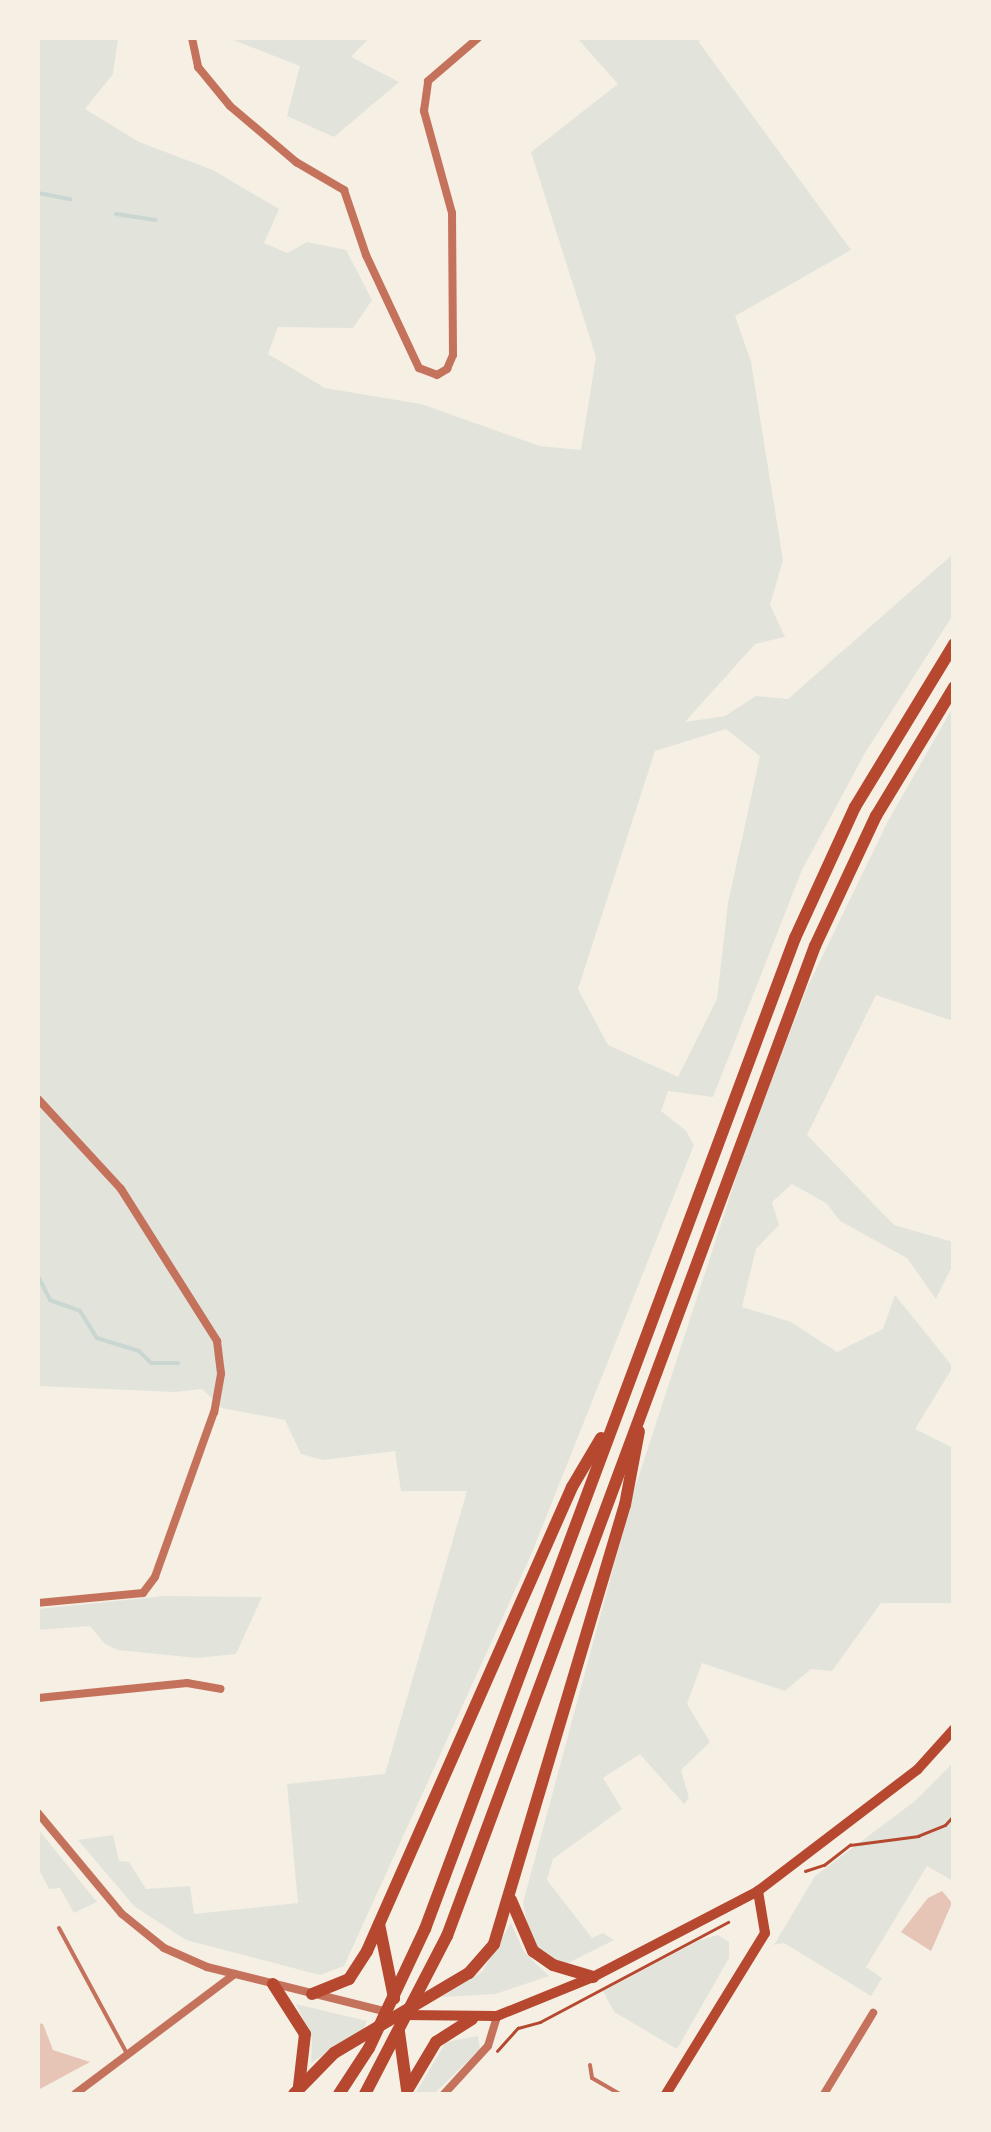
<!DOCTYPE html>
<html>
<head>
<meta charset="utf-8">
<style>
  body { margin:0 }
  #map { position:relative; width:991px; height:2132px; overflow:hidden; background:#f6efe4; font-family:Figtree,sans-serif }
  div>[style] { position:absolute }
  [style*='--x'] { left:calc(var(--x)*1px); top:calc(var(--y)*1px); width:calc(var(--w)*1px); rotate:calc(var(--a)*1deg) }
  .green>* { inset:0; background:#e2e4dc }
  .stream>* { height:4px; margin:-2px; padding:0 2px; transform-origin:2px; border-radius:2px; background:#c9d6d2 }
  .building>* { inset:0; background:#e6c5b7 }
  .path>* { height:2.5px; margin:-1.25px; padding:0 1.25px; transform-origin:1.25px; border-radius:1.25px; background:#b5482f }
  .service>* { height:4px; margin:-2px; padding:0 2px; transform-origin:2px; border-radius:2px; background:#c5725c }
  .minor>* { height:8px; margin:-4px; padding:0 4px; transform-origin:4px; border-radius:4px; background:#c5725c }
  .secondary>* { height:10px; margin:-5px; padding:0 5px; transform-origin:5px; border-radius:5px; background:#b5482f }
  .trunk>* { height:12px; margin:-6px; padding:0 6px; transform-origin:6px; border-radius:6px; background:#b5482f }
  span { translate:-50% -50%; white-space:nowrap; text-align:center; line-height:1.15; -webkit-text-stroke:8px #f6efe4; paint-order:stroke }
  .frame { position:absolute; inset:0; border:40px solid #f6efe4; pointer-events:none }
</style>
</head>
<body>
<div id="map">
  <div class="green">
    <div style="clip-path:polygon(evenodd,38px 38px,118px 38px,113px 74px,85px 109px,139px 142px,213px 170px,279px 209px,264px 243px,287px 253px,307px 242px,346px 250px,372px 300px,353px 328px,278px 327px,268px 354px,325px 388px,421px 404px,540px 446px,581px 450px,596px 357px,531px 152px,618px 84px,577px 38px,707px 38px,698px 41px,851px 250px,735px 316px,751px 362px,783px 560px,770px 605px,785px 637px,755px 644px,685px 722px,725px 716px,756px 696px,788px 699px,953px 554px,953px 615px,865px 753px,802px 870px,713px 1097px,668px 1091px,661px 1111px,686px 1131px,694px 1145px,531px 1555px,344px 1966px,320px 1975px,186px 1940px,134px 1906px,78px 1840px,113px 1835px,119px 1861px,129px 1862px,146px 1889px,190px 1886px,194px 1914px,298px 1903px,287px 1784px,385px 1774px,467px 1491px,401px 1491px,395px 1451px,323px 1460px,301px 1454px,285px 1420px,222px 1408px,202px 1389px,175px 1392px,38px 1386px,38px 38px,726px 729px,760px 756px,728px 903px,717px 999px,678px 1077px,608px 1045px,578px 989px,655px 751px,726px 729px)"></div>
    <div style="clip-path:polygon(228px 38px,369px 38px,351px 57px,399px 82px,334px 137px,287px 116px,300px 66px)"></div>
    <div style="clip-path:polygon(953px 707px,953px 1021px,876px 995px,807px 1135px,894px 1225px,953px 1242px,953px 1264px,936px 1299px,907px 1258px,840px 1221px,826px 1203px,792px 1184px,772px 1202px,779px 1225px,756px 1249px,742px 1307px,791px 1322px,837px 1352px,883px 1329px,895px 1295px,953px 1367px,915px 1429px,953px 1448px,953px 1603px,881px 1603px,832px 1671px,811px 1669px,785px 1691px,702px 1663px,687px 1704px,710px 1742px,681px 1770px,689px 1798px,684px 1804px,640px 1754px,603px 1778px,622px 1809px,553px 1859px,547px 1880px,592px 1938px,603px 1933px,614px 1940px,564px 1965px,545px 1956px,531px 1941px,523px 1903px,633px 1494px,748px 1141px,807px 988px,888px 821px)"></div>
    <div style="clip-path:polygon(165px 1596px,262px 1597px,236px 1654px,197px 1658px,118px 1650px,105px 1644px,90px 1626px,38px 1630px,38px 1609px)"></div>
    <div style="clip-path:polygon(953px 1763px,953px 1881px,927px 1866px,866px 1967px,882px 1978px,871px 1996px,784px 1943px,774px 1945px,815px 1876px,915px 1801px)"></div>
    <div style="clip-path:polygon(38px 1829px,97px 1902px,74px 1913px,60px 1888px,49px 1889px,38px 1868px)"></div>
    <div style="clip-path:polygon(511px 1923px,524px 1952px,549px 1976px,495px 1994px,441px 1997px,482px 1972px)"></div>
    <div style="clip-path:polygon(718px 1935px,729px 1942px,729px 1958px,677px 2049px,614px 2012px,603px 1991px,700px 1940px)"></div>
    <div style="clip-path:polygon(296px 2004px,367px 2021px,363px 2030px,311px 2063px,312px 2038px)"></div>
    <div style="clip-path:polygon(478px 2036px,480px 2049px,434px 2094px,415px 2094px,446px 2042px)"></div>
  </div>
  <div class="stream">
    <div style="--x:38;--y:193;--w:33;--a:11"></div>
    <div style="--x:116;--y:214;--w:40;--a:8.5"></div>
    <div style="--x:38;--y:1276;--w:27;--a:63"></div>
    <div style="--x:50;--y:1300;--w:32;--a:20"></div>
    <div style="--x:80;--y:1311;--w:32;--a:58"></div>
    <div style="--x:97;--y:1338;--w:44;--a:17.2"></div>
    <div style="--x:139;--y:1351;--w:17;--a:45"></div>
    <div style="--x:151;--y:1363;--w:27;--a:0"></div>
  </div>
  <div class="building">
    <div style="clip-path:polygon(942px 1891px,952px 1903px,931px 1951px,901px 1932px,928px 1898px)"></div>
    <div style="clip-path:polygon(38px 2023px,43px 2024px,53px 2050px,90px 2062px,38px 2090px)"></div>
  </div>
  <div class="path">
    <div style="--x:805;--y:1871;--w:20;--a:-18"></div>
    <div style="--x:824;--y:1865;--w:33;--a:-38"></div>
    <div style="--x:850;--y:1845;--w:69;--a:-7.5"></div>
    <div style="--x:918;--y:1836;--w:29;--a:-22"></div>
    <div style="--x:945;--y:1825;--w:13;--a:-48"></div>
    <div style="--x:497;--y:2051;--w:31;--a:-48"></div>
    <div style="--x:518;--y:2028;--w:23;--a:-15"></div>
    <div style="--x:540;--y:2022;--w:213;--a:-28"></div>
  </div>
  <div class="service">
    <div style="--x:59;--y:1928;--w:141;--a:61.6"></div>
    <div style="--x:590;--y:2065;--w:13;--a:81"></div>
    <div style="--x:592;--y:2078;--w:32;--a:30"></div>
  </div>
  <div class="minor">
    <div style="--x:192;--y:38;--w:30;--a:78"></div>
    <div style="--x:198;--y:67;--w:50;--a:50.6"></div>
    <div style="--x:230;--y:106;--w:87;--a:40.3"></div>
    <div style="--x:296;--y:162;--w:56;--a:30.3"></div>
    <div style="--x:344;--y:190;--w:69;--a:71.3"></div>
    <div style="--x:366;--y:255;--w:125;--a:64.9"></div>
    <div style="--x:419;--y:368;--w:19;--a:21"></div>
    <div style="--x:437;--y:375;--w:12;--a:-31"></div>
    <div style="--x:447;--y:369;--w:15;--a:-67"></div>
    <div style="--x:453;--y:355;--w:142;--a:-90.4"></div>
    <div style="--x:452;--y:213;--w:106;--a:-105.4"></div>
    <div style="--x:424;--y:111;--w:30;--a:-82"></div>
    <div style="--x:428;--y:81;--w:66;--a:-40.7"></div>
    <div style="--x:38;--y:1099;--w:122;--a:47.3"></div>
    <div style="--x:121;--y:1189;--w:180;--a:57.7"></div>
    <div style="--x:217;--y:1341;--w:33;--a:83"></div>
    <div style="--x:221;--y:1374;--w:39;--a:100"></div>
    <div style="--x:214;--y:1412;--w:175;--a:109.7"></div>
    <div style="--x:155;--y:1577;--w:20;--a:127"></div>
    <div style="--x:143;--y:1593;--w:105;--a:174.6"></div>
    <div style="--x:38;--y:1698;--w:150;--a:-5.7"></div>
    <div style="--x:187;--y:1683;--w:34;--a:10"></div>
    <div style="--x:38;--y:1813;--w:131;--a:50.3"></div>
    <div style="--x:122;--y:1914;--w:54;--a:39"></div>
    <div style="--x:164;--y:1948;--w:47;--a:23.8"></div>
    <div style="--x:207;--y:1967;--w:186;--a:14"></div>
    <div style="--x:75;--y:2094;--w:200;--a:-36.9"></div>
    <div style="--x:444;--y:2094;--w:65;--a:-47.5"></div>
    <div style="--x:488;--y:2046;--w:31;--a:-73"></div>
    <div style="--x:824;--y:2094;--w:95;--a:-58.8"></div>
  </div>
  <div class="secondary">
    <div style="--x:403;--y:2015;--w:94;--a:0.6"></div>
    <div style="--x:497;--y:2016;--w:104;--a:-22.1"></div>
    <div style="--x:593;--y:1977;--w:186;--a:-27.5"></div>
    <div style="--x:758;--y:1891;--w:201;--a:-37.3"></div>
    <div style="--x:918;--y:1769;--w:54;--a:-48"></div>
    <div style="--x:666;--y:2094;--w:189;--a:-58.4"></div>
    <div style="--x:765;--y:1933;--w:43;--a:-99.5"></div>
  </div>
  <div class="trunk">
    <div style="--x:511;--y:1900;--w:56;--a:66.7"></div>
    <div style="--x:533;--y:1951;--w:24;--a:35"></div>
    <div style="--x:553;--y:1965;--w:42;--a:16.7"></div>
    <div style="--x:379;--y:1924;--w:76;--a:78.5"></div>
    <div style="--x:273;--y:1984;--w:59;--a:57.4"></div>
    <div style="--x:305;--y:2034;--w:52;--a:96.6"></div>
    <div style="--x:312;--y:1994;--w:40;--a:-22"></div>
    <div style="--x:349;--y:1979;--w:33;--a:-57"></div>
    <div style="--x:367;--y:1951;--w:507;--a:-66.16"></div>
    <div style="--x:572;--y:1487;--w:57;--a:-59.4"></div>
    <div style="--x:399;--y:2032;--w:59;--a:82.1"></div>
    <div style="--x:408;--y:2089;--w:55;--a:-59.2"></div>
    <div style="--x:436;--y:2042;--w:43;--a:-32.6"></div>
    <div style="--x:294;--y:2094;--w:57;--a:-45.7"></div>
    <div style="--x:334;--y:2053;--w:157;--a:-30.7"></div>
    <div style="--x:469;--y:1973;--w:38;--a:-49"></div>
    <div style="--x:494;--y:1944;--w:458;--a:-73.4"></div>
    <div style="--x:625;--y:1505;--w:75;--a:-79.3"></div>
    <div style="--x:339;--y:2094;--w:55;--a:-56.9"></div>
    <div style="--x:369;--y:2048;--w:132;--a:-64.8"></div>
    <div style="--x:425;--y:1929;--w:1058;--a:-69.53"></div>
    <div style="--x:795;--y:938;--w:144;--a:-65.4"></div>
    <div style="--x:855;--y:807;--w:191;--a:-58.7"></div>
    <div style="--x:365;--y:2094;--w:178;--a:-62.6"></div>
    <div style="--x:447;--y:1936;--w:1056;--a:-69.61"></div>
    <div style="--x:815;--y:946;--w:144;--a:-64.9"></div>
    <div style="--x:876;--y:816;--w:151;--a:-58.8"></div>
  </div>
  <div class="frame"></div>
</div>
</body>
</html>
